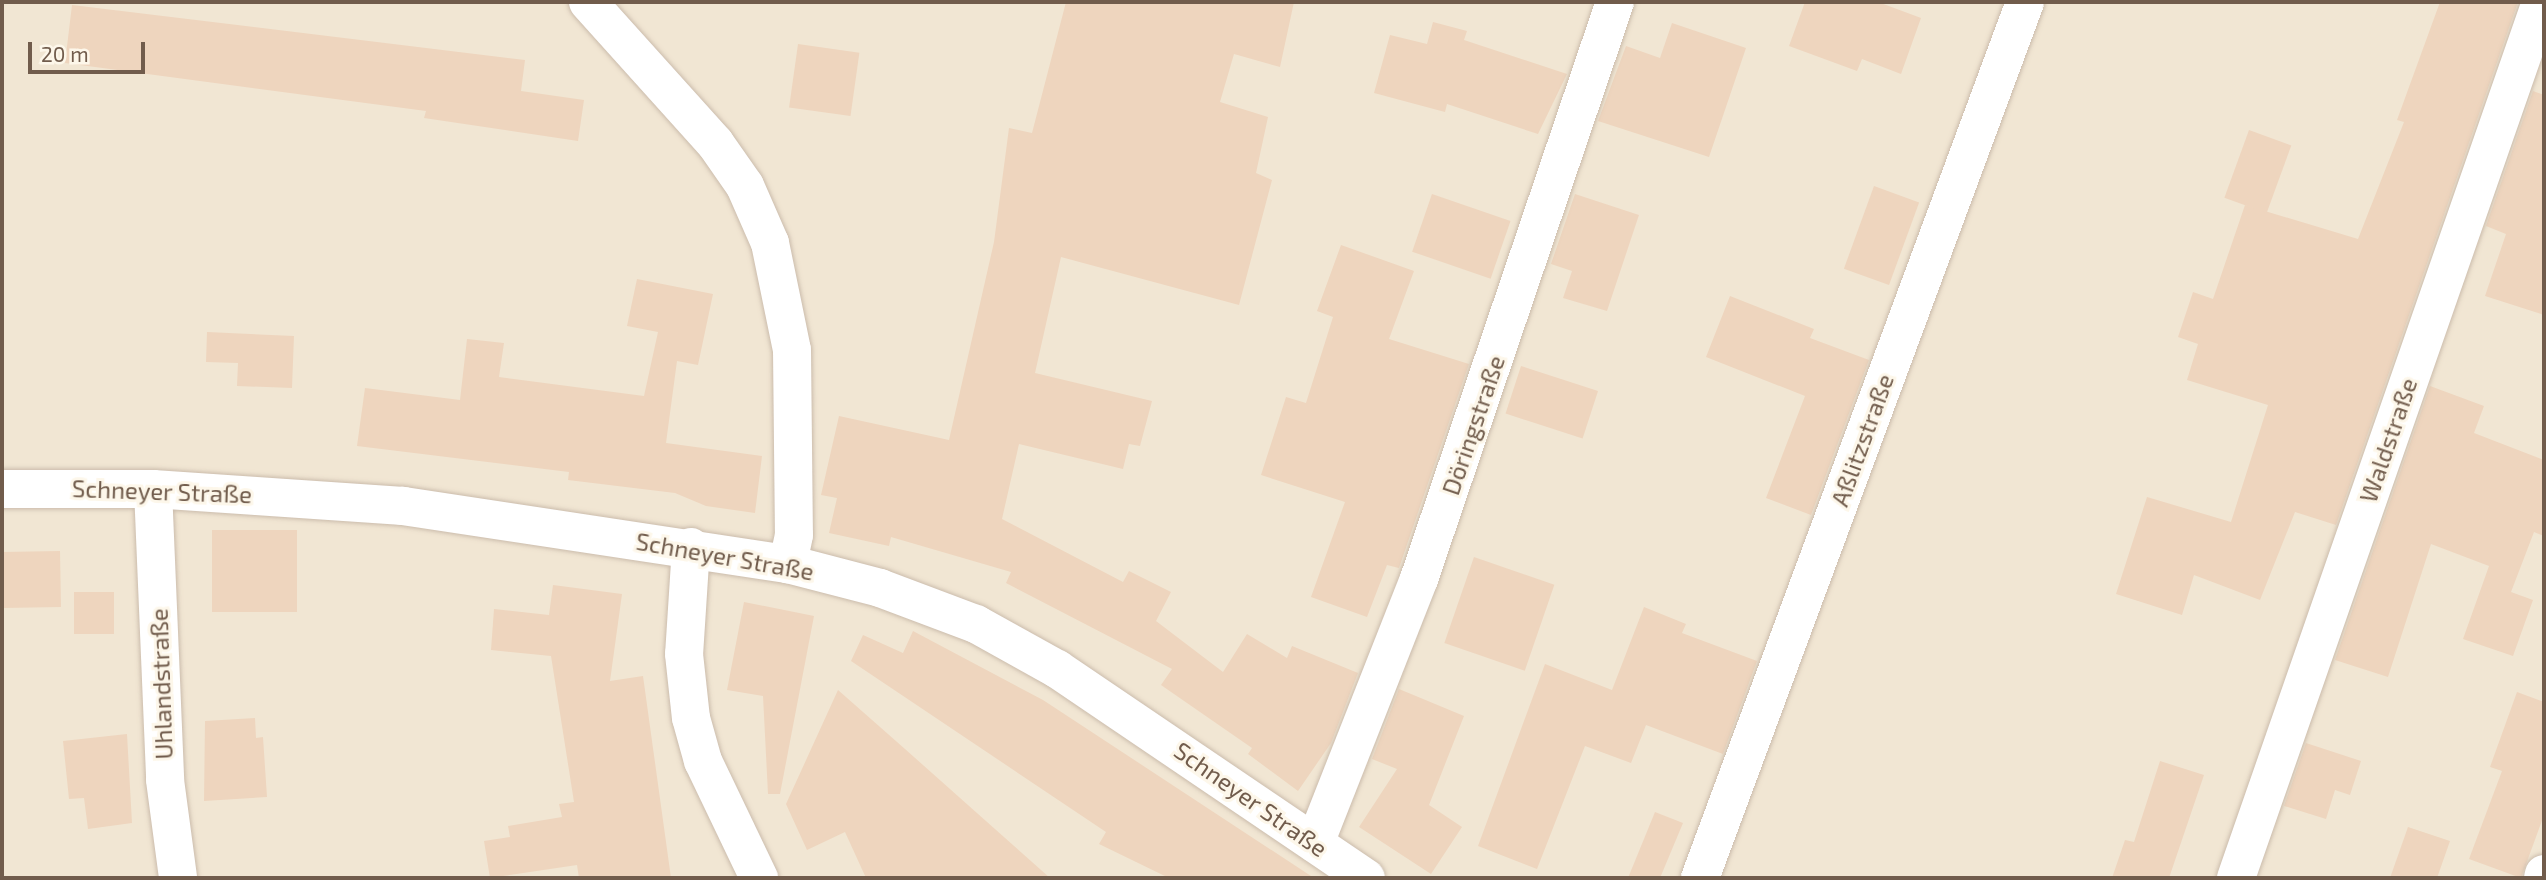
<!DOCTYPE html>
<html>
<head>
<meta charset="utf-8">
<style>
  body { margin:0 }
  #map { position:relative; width:2546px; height:880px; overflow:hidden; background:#faf3e4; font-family:"Exo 2",sans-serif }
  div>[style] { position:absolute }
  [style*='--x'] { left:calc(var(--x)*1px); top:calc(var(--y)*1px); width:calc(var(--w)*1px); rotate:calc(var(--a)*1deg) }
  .residential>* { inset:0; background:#f1e6d3; transform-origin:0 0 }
  .building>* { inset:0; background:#eed5be; transform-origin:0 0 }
  .roads { filter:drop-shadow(0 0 2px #cbbcac) drop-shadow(0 0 2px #cbbcac) }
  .minor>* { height:38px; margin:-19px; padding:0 19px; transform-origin:19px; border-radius:19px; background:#fff }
  .tertiary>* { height:38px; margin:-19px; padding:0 19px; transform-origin:19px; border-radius:19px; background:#fff }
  span { translate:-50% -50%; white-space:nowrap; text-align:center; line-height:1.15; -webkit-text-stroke:6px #fdf7ea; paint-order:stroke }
  .street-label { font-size:24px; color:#715c4c }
  .frame { position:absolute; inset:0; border:4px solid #715c4c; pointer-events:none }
  .scale { position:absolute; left:28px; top:42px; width:117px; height:32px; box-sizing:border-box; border:4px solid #715c4c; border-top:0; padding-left:9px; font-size:21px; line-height:24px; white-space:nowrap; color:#715c4c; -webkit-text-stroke:5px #fdf7ea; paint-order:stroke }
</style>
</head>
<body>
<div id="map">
  <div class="residential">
    <div style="left:2px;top:2px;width:2542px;height:876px"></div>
  </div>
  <div class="building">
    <div style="clip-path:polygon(1066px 2px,1294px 2px,1280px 67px,1234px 54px,1220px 102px,1268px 117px,1256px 173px,1272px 180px,1239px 305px,1061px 257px,1035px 373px,1152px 401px,1140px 446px,1129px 444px,1123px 469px,1019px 444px,1002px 519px,1123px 582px,1129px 571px,1171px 592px,1156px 621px,1223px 672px,1247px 634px,1287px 658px,1292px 646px,1358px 673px,1331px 743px,1298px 791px,1248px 754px,1252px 748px,1161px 685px,1172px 669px,1006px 583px,1011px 572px,891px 537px,889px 546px,829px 533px,837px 498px,821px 495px,839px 416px,949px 440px,994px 242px,1009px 128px,1032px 133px)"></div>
    <div style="clip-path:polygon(1805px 2px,1878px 2px,1921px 18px,1901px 74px,1862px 59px,1857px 71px,1789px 46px)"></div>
    <div style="clip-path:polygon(2440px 2px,2518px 2px,2336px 525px,2295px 512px,2260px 600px,2194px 575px,2182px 615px,2116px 594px,2147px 497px,2231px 522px,2268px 405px,2187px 380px,2198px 344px,2178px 337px,2193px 292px,2213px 299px,2245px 205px,2358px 239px,2404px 122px,2397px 120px)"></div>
    <div style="clip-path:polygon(72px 5px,525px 60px,521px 91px,584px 100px,578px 141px,424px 118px,426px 111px,65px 63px)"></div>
    <div style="clip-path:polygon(1433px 22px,1467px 31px,1464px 40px,1567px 74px,1538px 134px,1447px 104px,1445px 112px,1374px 93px,1390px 35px,1427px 44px)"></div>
    <div style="clip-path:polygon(1672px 23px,1746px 48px,1709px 157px,1598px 121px,1626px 46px,1660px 58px)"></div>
    <div style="left:798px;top:44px;width:62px;height:64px;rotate:8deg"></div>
    <div style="clip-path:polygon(2533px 91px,2544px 95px,2544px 315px,2485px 296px,2506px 234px,2486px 226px)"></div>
    <div style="left:2249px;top:130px;width:45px;height:72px;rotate:20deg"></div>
    <div style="left:1874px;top:186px;width:48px;height:88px;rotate:20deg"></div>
    <div style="left:1432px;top:194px;width:83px;height:61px;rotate:19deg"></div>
    <div style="clip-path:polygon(1575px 194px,1639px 215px,1607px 311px,1563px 298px,1572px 271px,1551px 264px)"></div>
    <div style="clip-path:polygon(1341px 245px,1414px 271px,1389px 339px,1469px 364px,1399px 568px,1387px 565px,1367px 617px,1311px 597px,1345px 502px,1261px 475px,1286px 397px,1306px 403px,1333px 317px,1317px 311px)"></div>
    <div style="clip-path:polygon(637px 279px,713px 294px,698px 365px,677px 361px,666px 443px,762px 456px,755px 513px,706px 506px,675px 493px,568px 480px,569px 472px,357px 446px,365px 388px,460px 400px,467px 339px,504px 343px,499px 377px,644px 396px,658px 332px,627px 326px)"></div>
    <div style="clip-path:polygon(1730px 296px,1814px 329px,1810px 338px,1869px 360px,1811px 515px,1766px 498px,1805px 396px,1706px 357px)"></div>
    <div style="clip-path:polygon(207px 332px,294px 336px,292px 388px,237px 386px,238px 363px,206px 362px)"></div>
    <div style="left:1521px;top:366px;width:81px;height:50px;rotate:18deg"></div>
    <div style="clip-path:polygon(2430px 386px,2484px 406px,2474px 433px,2544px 460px,2544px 536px,2534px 532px,2511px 592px,2533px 600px,2513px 656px,2463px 639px,2489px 566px,2431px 544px,2388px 677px,2335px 660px)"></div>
    <div style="left:212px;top:530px;width:85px;height:82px"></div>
    <div style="left:60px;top:551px;width:56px;height:58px;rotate:89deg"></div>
    <div style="left:1474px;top:557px;width:85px;height:91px;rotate:19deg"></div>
    <div style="clip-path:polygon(553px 585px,622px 594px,610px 681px,643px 676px,671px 878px,579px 878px,577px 865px,490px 878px,484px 841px,510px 837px,508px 826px,562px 817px,559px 804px,574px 802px,551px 656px,491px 650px,494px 609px,549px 615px)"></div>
    <div style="left:114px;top:592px;width:42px;height:40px;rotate:90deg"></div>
    <div style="clip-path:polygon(744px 602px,814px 616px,780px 794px,768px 794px,763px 696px,727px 690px)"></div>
    <div style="clip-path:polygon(1644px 607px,1686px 624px,1682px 633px,1757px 661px,1723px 754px,1646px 725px,1631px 763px,1585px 746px,1537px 869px,1478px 846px,1545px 664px,1612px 690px)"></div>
    <div style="clip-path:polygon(913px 631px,1043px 700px,1314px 878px,1169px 878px,1099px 844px,1106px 832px,851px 661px,863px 635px,903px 653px)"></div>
    <div style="clip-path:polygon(1399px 689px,1464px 716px,1429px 805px,1462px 827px,1431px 874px,1359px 827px,1397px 769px,1372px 759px)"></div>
    <div style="clip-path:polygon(838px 690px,905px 749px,1050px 878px,866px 878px,845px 832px,807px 850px,786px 804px)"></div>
    <div style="clip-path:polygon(2517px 692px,2544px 702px,2544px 815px,2521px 878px,2469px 859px,2502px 771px,2490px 767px)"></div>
    <div style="clip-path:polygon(255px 718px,256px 738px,263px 737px,267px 797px,204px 801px,205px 721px)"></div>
    <div style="clip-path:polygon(127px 734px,132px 823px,88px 829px,84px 798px,69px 799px,63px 741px)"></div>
    <div style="clip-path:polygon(2306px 743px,2361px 761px,2350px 795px,2335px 790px,2326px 819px,2284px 806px)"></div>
    <div style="clip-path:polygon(2160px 761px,2204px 775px,2169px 878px,2112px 878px,2125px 840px,2134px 842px)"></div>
    <div style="clip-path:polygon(1655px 812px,1683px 823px,1660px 878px,1628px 878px)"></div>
    <div style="clip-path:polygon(2408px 827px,2450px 841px,2437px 878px,2390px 878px)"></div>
  </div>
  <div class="roads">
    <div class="minor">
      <div style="--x:588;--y:2;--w:190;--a:48"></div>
      <div style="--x:715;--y:143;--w:52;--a:55.1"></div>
      <div style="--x:745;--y:186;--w:62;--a:66.3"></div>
      <div style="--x:770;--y:243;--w:109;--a:78.4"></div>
      <div style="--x:792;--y:350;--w:185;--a:89.4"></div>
      <div style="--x:794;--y:535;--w:30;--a:102"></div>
      <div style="--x:153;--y:489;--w:291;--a:87.6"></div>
      <div style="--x:165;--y:780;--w:99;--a:82.4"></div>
      <div style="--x:691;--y:547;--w:107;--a:93.7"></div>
      <div style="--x:684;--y:654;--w:64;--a:83.8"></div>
      <div style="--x:691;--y:718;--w:45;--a:74.4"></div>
      <div style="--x:703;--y:761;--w:130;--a:64.4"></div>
      <div style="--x:1315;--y:843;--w:284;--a:-68.5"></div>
      <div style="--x:1419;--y:579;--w:609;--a:-71.24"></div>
      <div style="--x:1700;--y:878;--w:934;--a:-69.64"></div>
      <div style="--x:2236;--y:878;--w:928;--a:-70.8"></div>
      <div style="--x:2543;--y:878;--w:4;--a:-76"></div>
    </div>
    <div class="tertiary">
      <div style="--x:2;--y:489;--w:151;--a:0"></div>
      <div style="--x:153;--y:489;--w:251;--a:3.9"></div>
      <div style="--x:403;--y:506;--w:389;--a:8.6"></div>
      <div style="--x:788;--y:564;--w:95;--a:14.6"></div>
      <div style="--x:880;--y:588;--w:103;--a:20.6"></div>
      <div style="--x:976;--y:624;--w:93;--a:29.1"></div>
      <div style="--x:1057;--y:669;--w:373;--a:34.1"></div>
    </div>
  </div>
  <div class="street-label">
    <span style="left:1473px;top:425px;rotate:-71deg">Döringstraße</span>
    <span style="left:1862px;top:440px;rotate:-70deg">Aßlitzstraße</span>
    <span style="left:2388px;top:440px;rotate:-71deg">Waldstraße</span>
    <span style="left:162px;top:491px;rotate:2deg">Schneyer Straße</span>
    <span style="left:725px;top:556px;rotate:10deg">Schneyer Straße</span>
    <span style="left:161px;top:684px;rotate:-92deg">Uhlandstraße</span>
    <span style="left:1251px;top:799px;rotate:35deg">Schneyer Straße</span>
  </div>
  <div class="frame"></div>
  <div class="scale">20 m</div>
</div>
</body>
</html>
